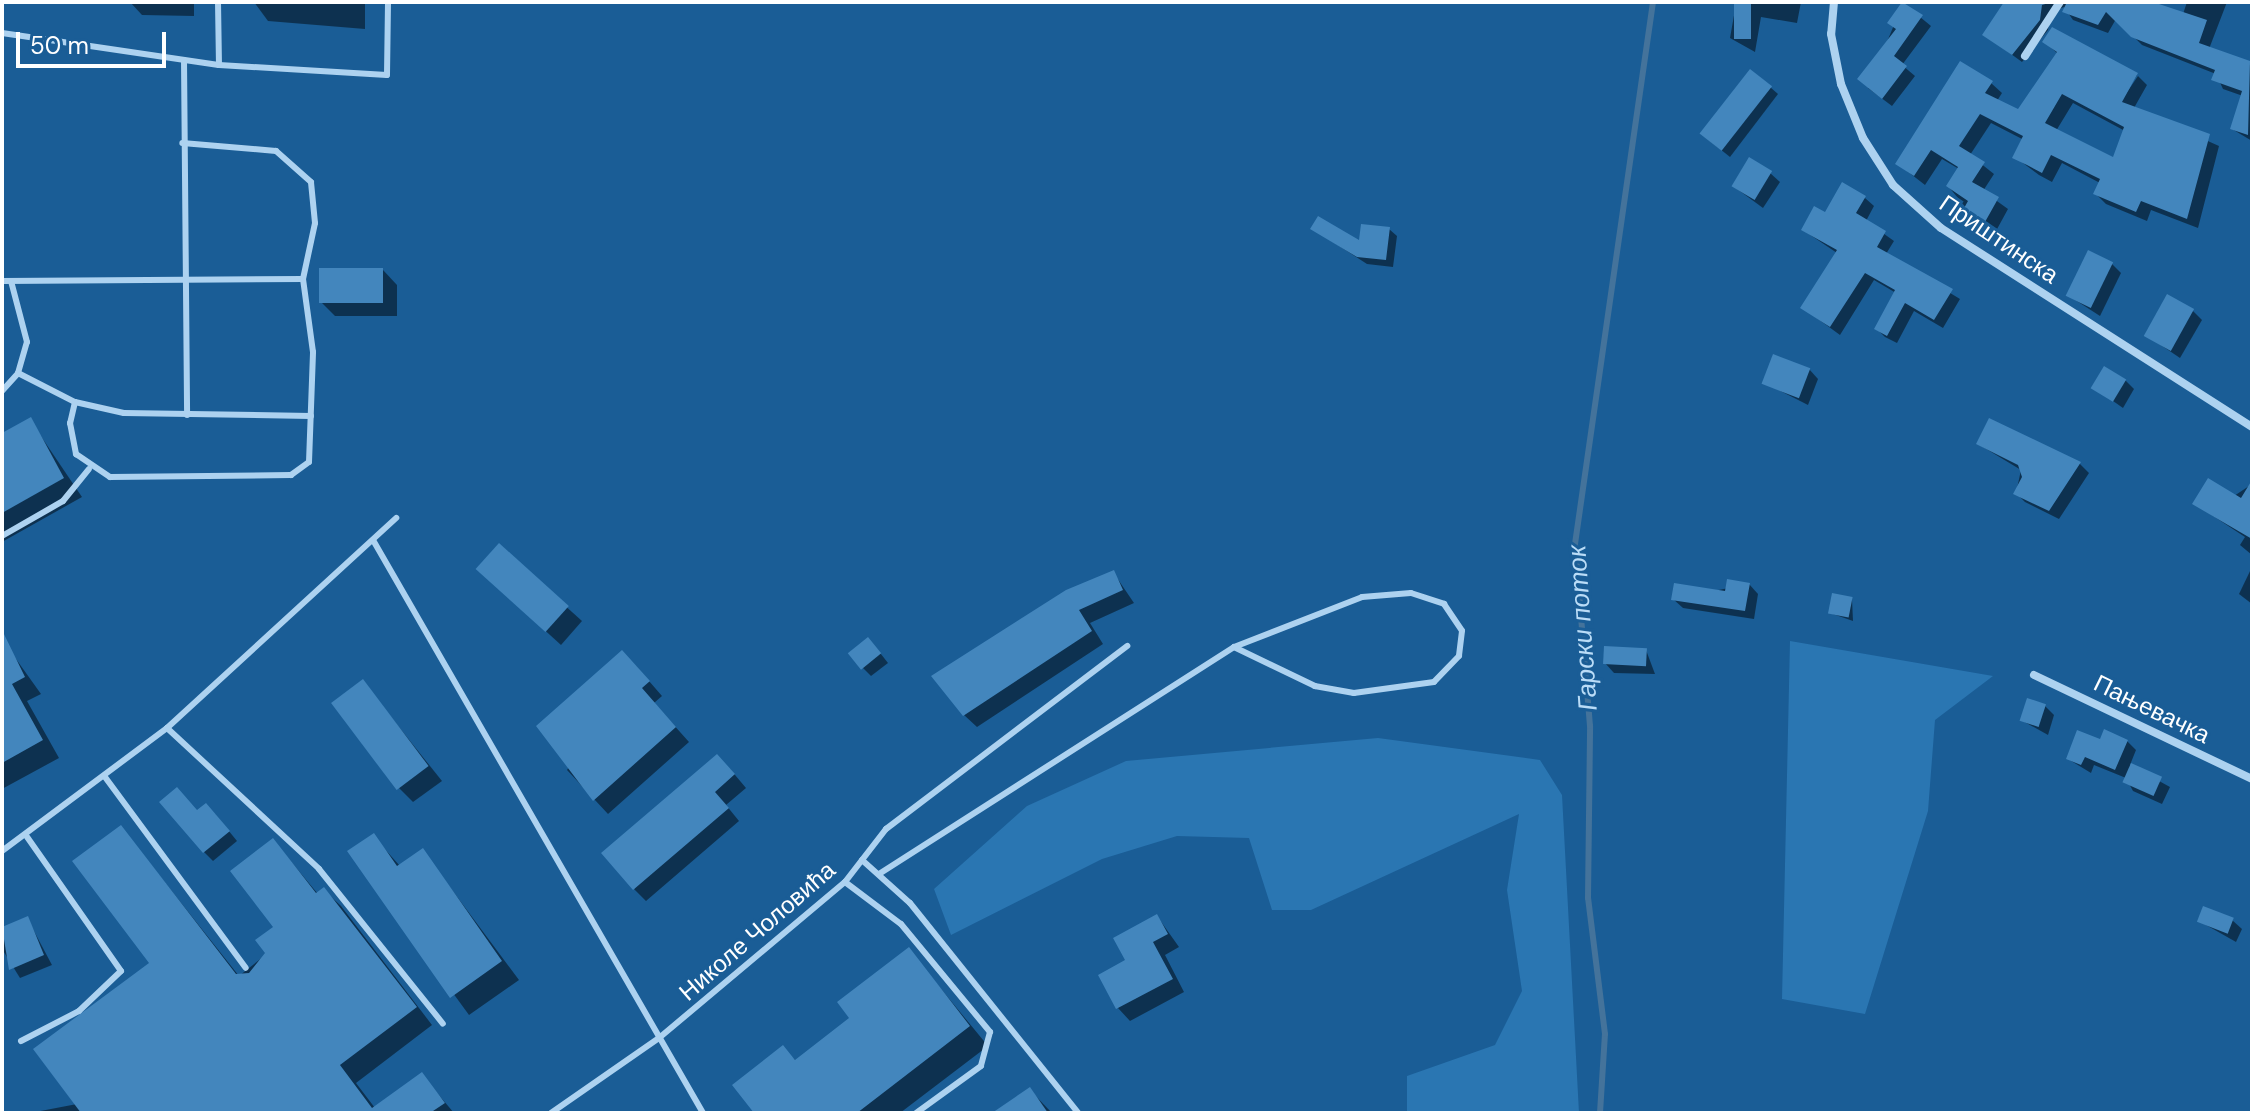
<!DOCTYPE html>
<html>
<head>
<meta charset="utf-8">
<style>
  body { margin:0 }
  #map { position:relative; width:2254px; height:1115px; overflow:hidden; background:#1a5d96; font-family:"DM Sans",sans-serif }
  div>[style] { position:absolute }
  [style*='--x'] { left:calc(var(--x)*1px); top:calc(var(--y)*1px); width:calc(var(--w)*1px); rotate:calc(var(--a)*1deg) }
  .green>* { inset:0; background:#2a76b2 }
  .shadow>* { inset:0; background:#0007 }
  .stream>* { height:6px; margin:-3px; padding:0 3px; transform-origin:3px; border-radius:3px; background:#44739b }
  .building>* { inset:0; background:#4386bd; transform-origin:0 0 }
  .lane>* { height:6px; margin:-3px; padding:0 3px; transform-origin:3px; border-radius:3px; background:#add2f0 }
  .street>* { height:8px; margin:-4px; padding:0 4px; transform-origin:4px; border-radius:4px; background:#add2f0 }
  span { translate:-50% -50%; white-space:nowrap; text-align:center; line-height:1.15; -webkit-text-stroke:6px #1a5d96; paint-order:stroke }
  .street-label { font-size:24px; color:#fff }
  .water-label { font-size:26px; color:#badcf7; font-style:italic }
  .frame { position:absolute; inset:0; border:4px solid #fff; pointer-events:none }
  .scale { position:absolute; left:16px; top:32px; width:150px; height:36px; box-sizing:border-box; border:4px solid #fff; border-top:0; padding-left:10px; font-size:24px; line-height:28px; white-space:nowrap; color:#fff; -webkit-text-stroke:6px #1a5d96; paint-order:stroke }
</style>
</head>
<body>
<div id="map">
  <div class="green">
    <div style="clip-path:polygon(1790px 641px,1993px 676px,1935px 720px,1928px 811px,1865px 1014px,1782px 999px)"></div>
    <div style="clip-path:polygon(1378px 738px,1540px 760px,1562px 795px,1579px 1113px,1407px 1113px,1407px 1076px,1495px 1045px,1522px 991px,1507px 890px,1519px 814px,1311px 910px,1272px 910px,1249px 838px,1177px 836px,1102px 859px,951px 935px,934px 889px,1027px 806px,1126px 761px)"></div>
  </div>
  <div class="shadow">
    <div style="clip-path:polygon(130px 2px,194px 2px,194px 16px,142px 15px)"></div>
    <div style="clip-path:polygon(254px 2px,365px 2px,365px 29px,268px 21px)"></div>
    <div style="clip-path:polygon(1716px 2px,1801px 2px,1797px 23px,1761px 17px,1755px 52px,1730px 38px,1736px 4px)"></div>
    <div style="clip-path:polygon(2007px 2px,2145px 2px,2183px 14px,2187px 2px,2227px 2px,2209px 49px,2252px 66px,2252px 141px,2232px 129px,2243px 96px,2223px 89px,2216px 74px,2142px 45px,2116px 19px,2108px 33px,2073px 20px,2064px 7px,2050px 13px,2048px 30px,2022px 62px,1985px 35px)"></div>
    <div style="clip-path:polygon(1903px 3px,1931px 26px,1902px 65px,1915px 76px,1892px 106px,1868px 88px)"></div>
    <div style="clip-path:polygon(evenodd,2053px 29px,2137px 75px,2115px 110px,2138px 76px,2147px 85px,2134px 108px,2219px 146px,2198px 228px,2151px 210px,2147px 221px,2106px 204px,2096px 194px,2100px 183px,2062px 163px,2052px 182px,2039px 175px,2015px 157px,2024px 140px,1991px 123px,1970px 155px,1994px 174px,1983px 191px,2008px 209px,1996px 231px,1976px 220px,1948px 186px,1959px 169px,1942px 159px,1925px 185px,1898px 164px,1991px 83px,2002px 93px,1997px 101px,2018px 112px,2058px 54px,2045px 42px,2053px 29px,2073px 103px,2125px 131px,2114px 160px,2056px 131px,2073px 103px)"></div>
    <div style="clip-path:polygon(1770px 87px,1778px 94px,1730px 157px,1710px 141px)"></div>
    <div style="clip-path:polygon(1770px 173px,1780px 182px,1763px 208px,1733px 186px)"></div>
    <div style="clip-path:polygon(1865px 198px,1874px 206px,1866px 221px,1894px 241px,1886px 254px,1960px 299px,1943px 328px,1914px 311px,1897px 343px,1885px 337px,1876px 328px,1896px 293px,1874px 280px,1840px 335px,1803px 308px,1837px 253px,1803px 230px)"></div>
    <div style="clip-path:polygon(1313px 229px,1361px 243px,1389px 229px,1397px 236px,1393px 267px,1367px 264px)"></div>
    <div style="clip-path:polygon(2111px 263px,2121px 273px,2100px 316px,2069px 296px)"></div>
    <div style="clip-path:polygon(383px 270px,397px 285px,397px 316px,335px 316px,321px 302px)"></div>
    <div style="clip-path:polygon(2193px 311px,2202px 320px,2180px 358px,2146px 335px)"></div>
    <div style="clip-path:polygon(1809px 369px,1818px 379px,1808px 405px,1765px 383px)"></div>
    <div style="clip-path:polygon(2125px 380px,2134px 389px,2123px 408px,2093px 387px)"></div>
    <div style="clip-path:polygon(30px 420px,82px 497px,2px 542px,2px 435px)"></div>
    <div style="clip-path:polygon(1978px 444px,2080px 464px,2089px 473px,2059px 519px,2025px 502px,2016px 493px,2021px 470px)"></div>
    <div style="clip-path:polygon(2252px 484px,2252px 555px,2240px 545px,2245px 537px,2195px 504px,2234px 496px)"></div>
    <div style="clip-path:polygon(499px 546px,582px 621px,561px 645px,493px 583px)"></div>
    <div style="clip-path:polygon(2252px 567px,2252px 604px,2239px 594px)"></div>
    <div style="clip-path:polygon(1113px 572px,1134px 603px,1090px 623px,1103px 644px,977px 727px,964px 715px)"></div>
    <div style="clip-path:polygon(1749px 584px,1758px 594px,1754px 619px,1683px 608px,1673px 599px)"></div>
    <div style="clip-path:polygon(1852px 599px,1853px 621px,1830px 613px)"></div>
    <div style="clip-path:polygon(877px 649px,888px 663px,871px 676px,862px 667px)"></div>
    <div style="clip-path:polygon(1646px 650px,1655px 674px,1614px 673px,1605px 663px)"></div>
    <div style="clip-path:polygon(11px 652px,41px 694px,27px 701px,59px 758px,2px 789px,2px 656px)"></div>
    <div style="clip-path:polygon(636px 666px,662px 696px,654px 703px,689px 742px,608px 814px,567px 770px)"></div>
    <div style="clip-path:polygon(363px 682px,442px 781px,413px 802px,399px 788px)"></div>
    <div style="clip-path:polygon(2045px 706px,2054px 715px,2048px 735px,2021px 720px)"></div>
    <div style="clip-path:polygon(2101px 741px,2127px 741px,2136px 750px,2130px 765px,2170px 787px,2162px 804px,2133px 791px,2126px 778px,2094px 765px,2091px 773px,2068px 759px)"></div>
    <div style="clip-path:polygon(730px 769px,746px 788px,726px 805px,739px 821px,646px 901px,634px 889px)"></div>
    <div style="clip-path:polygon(198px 813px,215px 814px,237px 841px,213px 861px,204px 852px)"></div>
    <div style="clip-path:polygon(121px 827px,239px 976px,268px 953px,275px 927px,273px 840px,318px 894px,324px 890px,341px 906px,432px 1025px,356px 1083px,375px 1108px,422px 1075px,454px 1113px,30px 1113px,77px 1104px,152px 963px)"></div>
    <div style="clip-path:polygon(373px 836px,400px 866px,423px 851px,519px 980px,469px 1015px,350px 852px)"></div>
    <div style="clip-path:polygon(1157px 916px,1179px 947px,1165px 955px,1184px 992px,1130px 1021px,1118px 1008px,1128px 961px)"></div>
    <div style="clip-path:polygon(27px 918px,52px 965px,20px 978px,2px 949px,2px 929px)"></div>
    <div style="clip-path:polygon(2232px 920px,2242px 929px,2236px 942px,2199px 921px)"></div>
    <div style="clip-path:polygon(909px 950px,988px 1046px,900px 1113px,757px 1113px,783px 1048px,796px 1061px,852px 1018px)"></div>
    <div style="clip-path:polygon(1030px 1090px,1052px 1113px,996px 1113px)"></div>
  </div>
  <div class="stream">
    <div style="--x:1600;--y:1113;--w:79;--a:-86.4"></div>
    <div style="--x:1605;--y:1034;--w:137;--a:-97.1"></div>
    <div style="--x:1588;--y:898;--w:172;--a:-89.3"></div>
    <div style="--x:1590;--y:726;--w:183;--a:-94.7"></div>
    <div style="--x:1575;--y:544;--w:548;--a:-81.81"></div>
  </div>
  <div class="building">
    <div style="left:1734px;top:2px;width:17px;height:37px"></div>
    <div style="clip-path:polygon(1902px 2px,1923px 15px,1894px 56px,1907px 66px,1882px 99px,1857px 79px,1896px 29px,1887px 23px)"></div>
    <div style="clip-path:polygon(2004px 2px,2052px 2px,2042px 5px,2040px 20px,2012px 55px,1982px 35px)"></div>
    <div style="clip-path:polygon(2067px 2px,2153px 2px,2207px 20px,2199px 43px,2250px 61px,2248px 135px,2230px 129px,2242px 91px,2211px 80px,2215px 70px,2131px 37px,2106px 12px,2098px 25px,2062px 12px)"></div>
    <div style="clip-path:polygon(evenodd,2052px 27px,2138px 73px,2122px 102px,2210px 134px,2187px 219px,2141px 201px,2136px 212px,2093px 194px,2100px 179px,2051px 155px,2042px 173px,2027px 165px,2012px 158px,2023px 136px,1980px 114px,1959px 146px,1985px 162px,1972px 182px,1999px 197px,1985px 222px,1963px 210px,1968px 201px,1946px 186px,1958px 167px,1931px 150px,1914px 176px,1895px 164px,1960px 61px,1993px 81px,1985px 93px,2018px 109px,2057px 52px,2042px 42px,2052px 27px,2062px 94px,2124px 127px,2113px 157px,2045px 123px,2062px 94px)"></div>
    <div style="left:1750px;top:69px;width:28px;height:82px;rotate:38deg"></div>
    <div style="left:1749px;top:157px;width:27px;height:34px;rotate:31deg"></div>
    <div style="clip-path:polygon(1842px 182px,1866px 196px,1856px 213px,1886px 231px,1877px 247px,1953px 289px,1934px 320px,1905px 303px,1887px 336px,1874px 329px,1895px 290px,1865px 273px,1830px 327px,1800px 308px,1837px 250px,1801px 230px,1814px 206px,1825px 212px)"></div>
    <div style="clip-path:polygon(1318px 216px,1359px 240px,1361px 224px,1390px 227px,1386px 260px,1357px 257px,1310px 229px)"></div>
    <div style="left:2088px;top:250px;width:28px;height:51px;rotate:26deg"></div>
    <div style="left:319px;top:268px;width:64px;height:35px"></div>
    <div style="left:2167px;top:294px;width:31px;height:48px;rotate:29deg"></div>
    <div style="left:1773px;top:354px;width:40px;height:32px;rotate:21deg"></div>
    <div style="left:2104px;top:366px;width:26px;height:26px;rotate:31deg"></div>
    <div style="clip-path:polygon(31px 417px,64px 478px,2px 513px,2px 433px)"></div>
    <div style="clip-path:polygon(1989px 418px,2081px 462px,2049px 511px,2013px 494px,2022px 477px,2018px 465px,1976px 444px)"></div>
    <div style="clip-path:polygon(2208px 478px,2241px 498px,2252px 480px,2252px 539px,2192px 504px)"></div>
    <div style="left:499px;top:543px;width:94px;height:35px;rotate:42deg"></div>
    <div style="clip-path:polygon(1114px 570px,1123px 590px,1079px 610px,1092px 631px,963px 716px,931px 676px,1066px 590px)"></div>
    <div style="clip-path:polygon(1727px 579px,1750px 583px,1745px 611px,1671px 600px,1674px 583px,1725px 591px)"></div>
    <div style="left:1832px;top:593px;width:21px;height:21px;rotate:11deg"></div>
    <div style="clip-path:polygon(2px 630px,25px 677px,12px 684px,43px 740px,2px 763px)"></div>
    <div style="left:868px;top:637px;width:21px;height:26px;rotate:51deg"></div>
    <div style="left:1604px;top:646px;width:43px;height:18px;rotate:3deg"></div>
    <div style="clip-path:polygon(622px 650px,650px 681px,642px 688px,676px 727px,593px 801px,536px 726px)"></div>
    <div style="left:363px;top:679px;width:109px;height:40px;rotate:53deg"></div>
    <div style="left:2027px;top:698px;width:20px;height:24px;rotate:18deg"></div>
    <div style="clip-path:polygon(2104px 729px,2128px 740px,2115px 770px,2085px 757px,2081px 765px,2066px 759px,2077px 730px,2100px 739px)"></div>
    <div style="clip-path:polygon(717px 754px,735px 774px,715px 792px,729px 808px,633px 890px,601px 853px)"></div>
    <div style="left:2131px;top:763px;width:34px;height:21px;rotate:24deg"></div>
    <div style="clip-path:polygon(177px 787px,197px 810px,206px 803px,230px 831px,203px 853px,159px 802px)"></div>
    <div style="clip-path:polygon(121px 825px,236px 974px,249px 973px,265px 953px,255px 940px,273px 927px,230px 871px,273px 838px,316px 893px,324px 887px,417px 1007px,340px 1065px,372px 1108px,422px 1072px,445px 1103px,430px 1113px,81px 1113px,33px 1049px,149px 963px,72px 861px)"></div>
    <div style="clip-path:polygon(374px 833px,397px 866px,423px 848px,502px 961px,450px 998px,347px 851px)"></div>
    <div style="left:2203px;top:906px;width:33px;height:17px;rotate:21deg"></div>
    <div style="clip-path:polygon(1157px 914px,1168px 934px,1153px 942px,1173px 979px,1116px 1009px,1098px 975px,1125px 960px,1113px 938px)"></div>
    <div style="clip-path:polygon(28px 916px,44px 955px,9px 970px,2px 927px)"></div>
    <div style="clip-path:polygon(909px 947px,970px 1026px,857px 1113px,754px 1113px,732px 1085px,783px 1045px,795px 1060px,849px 1018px,837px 1002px)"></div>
    <div style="clip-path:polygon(1030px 1087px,1048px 1113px,992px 1113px)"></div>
  </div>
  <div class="lane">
    <div style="--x:218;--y:2;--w:63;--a:89.1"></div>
    <div style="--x:2;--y:33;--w:219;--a:8.4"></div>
    <div style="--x:219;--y:65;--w:168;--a:3.4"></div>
    <div style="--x:387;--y:75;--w:73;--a:-89.2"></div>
    <div style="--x:184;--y:60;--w:355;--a:89.5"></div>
    <div style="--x:2;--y:281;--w:301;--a:-0.4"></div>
    <div style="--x:18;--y:373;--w:64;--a:27"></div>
    <div style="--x:75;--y:402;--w:50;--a:12.7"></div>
    <div style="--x:124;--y:413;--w:187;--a:0.9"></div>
    <div style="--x:2;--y:391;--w:24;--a:-48"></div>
    <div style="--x:18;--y:373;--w:32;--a:-74"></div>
    <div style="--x:27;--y:342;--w:63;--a:-104.7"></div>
    <div style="--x:75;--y:402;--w:22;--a:103"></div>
    <div style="--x:70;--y:423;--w:32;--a:79"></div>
    <div style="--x:76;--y:454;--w:41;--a:34.1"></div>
    <div style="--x:110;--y:477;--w:181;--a:-0.6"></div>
    <div style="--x:291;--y:475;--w:22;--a:-36"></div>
    <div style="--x:309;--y:462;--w:110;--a:-87.9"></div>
    <div style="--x:313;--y:352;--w:74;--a:-97.8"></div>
    <div style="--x:303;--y:279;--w:57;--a:-77.9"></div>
    <div style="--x:315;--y:223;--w:41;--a:-95.6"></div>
    <div style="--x:311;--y:182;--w:47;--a:-138.5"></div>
    <div style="--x:276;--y:151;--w:94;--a:-175.1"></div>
    <div style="--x:2;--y:536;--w:70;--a:-29.8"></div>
    <div style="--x:63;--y:501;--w:41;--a:-50.9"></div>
    <div style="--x:373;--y:540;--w:661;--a:60.06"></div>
    <div style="--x:167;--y:728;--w:207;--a:42.8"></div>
    <div style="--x:319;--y:869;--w:198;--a:51.3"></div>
    <div style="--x:105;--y:777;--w:237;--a:53.6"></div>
    <div style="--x:2;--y:851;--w:206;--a:-36.7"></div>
    <div style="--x:167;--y:728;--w:311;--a:-42.5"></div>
    <div style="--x:862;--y:860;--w:64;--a:41.9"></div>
    <div style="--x:910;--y:903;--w:269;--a:51.3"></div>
    <div style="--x:879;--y:874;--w:421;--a:-32.6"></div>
    <div style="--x:1234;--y:647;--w:137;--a:-21.3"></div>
    <div style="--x:1362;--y:597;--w:49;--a:-4.7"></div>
    <div style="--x:1411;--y:593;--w:35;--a:18"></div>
    <div style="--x:1444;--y:604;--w:32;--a:56"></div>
    <div style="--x:1462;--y:631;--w:25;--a:97"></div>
    <div style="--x:1459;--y:656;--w:36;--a:134"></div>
    <div style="--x:1434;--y:682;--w:81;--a:172.2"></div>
    <div style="--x:1354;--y:693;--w:40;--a:-170"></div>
    <div style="--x:1315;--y:686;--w:90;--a:-154.3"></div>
    <div style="--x:845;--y:882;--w:70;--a:36.9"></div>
    <div style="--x:901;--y:924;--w:140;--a:50.5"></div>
    <div style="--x:990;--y:1032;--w:35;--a:105"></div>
    <div style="--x:981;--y:1066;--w:80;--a:144.1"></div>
    <div style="--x:21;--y:1041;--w:65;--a:-27.3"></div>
    <div style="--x:79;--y:1011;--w:58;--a:-43.6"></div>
    <div style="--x:121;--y:971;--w:164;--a:-125"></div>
    <div style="--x:551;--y:1113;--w:131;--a:-34.8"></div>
    <div style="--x:659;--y:1038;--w:243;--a:-40"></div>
    <div style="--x:845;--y:882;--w:67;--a:-52.3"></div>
    <div style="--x:886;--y:829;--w:303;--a:-37.2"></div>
  </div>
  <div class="street">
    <div style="--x:1834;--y:2;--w:32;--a:95"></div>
    <div style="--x:1831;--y:34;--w:51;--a:78.7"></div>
    <div style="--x:1841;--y:84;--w:58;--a:67.8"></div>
    <div style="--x:1863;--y:138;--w:56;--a:57.4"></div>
    <div style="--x:1893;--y:185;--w:64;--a:41.9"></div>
    <div style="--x:1941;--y:228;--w:369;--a:32.6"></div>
    <div style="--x:2025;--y:56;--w:64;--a:-57.1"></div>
    <div style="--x:2034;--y:675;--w:242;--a:25.5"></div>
  </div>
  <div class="street-label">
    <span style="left:1999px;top:239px;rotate:34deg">Приштинска</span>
    <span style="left:2152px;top:709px;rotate:26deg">Пањевачка</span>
    <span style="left:757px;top:931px;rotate:-41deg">Николе Чоловића</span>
  </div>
  <div class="water-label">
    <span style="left:1583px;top:628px;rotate:-94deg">Гарски поток</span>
  </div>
  <div class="frame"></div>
  <div class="scale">50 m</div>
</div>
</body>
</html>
